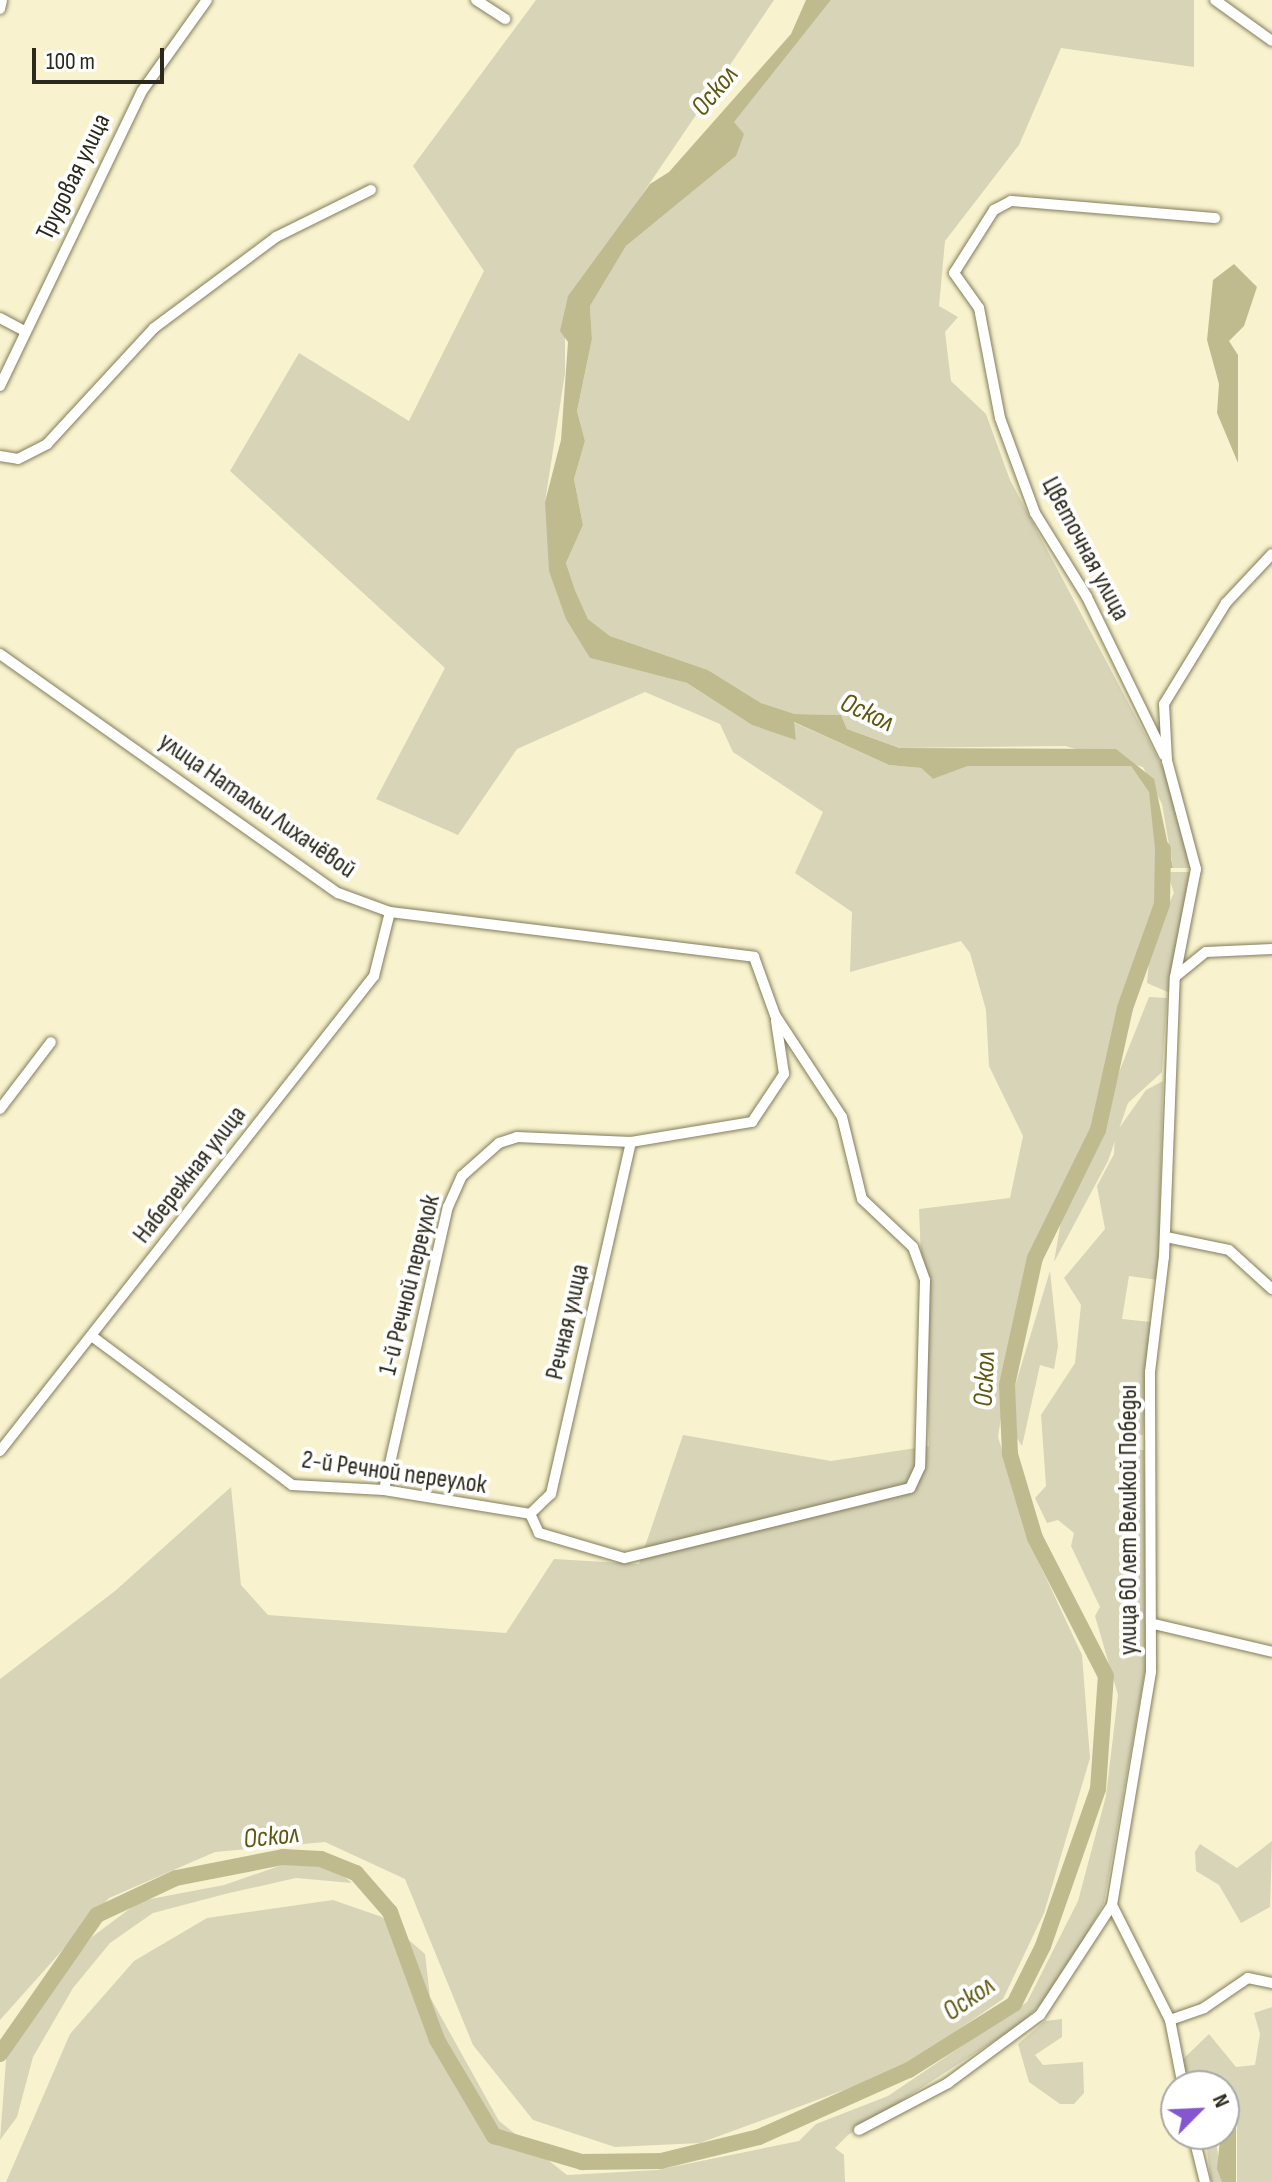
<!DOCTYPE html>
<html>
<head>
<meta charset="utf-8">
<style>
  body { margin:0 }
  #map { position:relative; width:1272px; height:2182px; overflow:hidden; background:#f8f3ce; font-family:"Sofia Sans Condensed",sans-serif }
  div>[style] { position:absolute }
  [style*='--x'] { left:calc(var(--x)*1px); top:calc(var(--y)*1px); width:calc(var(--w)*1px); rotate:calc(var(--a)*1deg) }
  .green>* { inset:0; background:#d7d4b7 }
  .water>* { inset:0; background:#c0bb8f }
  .river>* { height:16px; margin:-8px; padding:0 8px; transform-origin:8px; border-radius:8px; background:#c0bb8f }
  .roads { filter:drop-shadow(0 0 2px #827d5b) drop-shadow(0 0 2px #827d5b) }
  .street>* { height:10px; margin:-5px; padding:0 5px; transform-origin:5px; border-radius:5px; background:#fff }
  span { translate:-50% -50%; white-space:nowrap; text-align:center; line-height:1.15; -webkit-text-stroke:8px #fff; paint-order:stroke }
  .street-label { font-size:26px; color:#2b291b }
  .water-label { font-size:28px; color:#61580f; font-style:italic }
  .north { position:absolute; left:1160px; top:2070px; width:80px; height:80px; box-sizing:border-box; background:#fff; border:2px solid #aaa9a4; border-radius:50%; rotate:66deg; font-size:22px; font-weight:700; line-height:32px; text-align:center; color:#2b291b }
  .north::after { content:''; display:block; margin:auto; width:28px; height:36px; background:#8556ce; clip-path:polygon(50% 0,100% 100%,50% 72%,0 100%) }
  .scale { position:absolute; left:32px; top:48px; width:132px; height:36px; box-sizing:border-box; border:4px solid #2b291b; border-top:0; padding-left:10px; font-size:24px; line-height:28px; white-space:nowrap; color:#2b291b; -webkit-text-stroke:6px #fff; paint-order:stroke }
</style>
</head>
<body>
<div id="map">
  <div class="green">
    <div style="clip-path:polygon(536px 0,774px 0,565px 308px,565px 373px,545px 502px,590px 658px,687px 683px,752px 725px,796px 739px,793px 722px,889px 765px,921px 768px,933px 779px,968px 766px,1131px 766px,1149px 791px,1158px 840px,1162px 904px,1125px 1008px,1098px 1130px,1035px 1258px,1016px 1318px,998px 1437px,1034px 1552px,1082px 1655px,1090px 1758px,1044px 1913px,1003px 1999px,901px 2069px,700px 2143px,615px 2147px,533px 2120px,473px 2045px,405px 1879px,325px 1842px,215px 1852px,109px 1898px,0 2020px,0 1679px,115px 1591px,231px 1487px,241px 1585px,268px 1615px,506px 1633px,554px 1559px,639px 1564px,683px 1435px,831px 1461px,929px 1446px,919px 1209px,1010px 1198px,1023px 1136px,989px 1066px,986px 1010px,970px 953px,961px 941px,850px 972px,852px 912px,795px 873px,823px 812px,733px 752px,720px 724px,645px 692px,517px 749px,458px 835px,376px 799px,445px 668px,230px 471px,299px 353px,409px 421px,484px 271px,413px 166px)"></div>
    <div style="clip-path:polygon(831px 0,1194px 0,1194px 67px,1061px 48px,1019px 145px,945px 241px,939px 306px,958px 317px,945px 332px,951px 381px,986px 414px,1010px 480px,1173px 787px,1192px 868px,1173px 868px,1162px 804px,1143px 767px,1065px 746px,901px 748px,847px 729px,841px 715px,795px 714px,761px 703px,708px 670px,610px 636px,588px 619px,575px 590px,566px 563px,583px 525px,574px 479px,585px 441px,577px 411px,592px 339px,590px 306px,626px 246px,736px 156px,733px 122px)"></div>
    <div style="clip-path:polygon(1167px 872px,1194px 872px,1196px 898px,1170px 993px,1147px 983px,1151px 939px,1174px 893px)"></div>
    <div style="clip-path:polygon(1149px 997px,1167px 998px,1162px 1072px,1128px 1103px,1108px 1161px,1054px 1262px,1062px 1215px)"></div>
    <div style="clip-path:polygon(1163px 1081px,1158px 1280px,1129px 1276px,1122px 1319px,1151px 1322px,1143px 1435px,1134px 1435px,1135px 1450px,1144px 1450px,1148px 1654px,1104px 1903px,1057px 1987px,1022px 2023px,848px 2135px,835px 2148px,844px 2155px,845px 2182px,6px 2182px,70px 2034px,134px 1961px,207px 1918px,333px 1900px,382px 1917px,425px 1954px,430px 1997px,499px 2121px,567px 2175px,657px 2170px,799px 2141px,816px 2124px,888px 2096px,1027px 2002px,1078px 1901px,1106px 1796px,1118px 1695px,1095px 1616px,1100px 1607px,1071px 1546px,1074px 1533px,1058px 1520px,1047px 1523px,1035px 1498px,1046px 1486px,1041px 1415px,1075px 1363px,1081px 1305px,1064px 1278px,1105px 1229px,1097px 1186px,1114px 1154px,1115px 1134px,1146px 1090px)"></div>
    <div style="clip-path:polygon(1050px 1271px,1058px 1346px,1054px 1369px,1040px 1365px,1022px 1446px,1013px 1432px,1014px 1389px)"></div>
    <div style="clip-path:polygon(1272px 1841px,1270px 1907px,1241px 1923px,1219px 1885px,1196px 1871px,1195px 1852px,1200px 1844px,1237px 1868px)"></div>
    <div style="clip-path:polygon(288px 1863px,330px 1866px,352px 1883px,296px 1878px,229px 1893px,153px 1913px,110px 1943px,73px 1988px,33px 2057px,17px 2117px,0 2140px,7px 2047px,92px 1937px,140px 1901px,224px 1885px)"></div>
    <div style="clip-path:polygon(1272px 2007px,1272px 2182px,1237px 2182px,1237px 2113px,1224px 2099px,1224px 2086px,1199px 2086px,1178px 2064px,1209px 2034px,1236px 2067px,1255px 2065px,1260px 2034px,1254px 2013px)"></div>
    <div style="clip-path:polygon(1062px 2019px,1062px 2037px,1035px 2055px,1043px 2065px,1083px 2062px,1084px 2093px,1074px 2104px,1060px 2104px,1029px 2082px,1018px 2044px,1045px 2021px)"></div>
    <div style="clip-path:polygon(1205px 2134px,1215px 2134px,1222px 2182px,1211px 2182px)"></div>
  </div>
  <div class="water">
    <div style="clip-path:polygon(806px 0,831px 0,734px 122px,744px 134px,736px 156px,626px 246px,590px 306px,592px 339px,577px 411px,585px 441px,574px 479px,583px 525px,566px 563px,575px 590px,588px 619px,610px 636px,708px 670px,761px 703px,795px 714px,841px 715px,847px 729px,900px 748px,1116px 749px,1154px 779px,1173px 868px,1157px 868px,1149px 792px,1131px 766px,968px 766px,933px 779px,921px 768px,889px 765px,794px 722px,796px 740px,752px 725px,687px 683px,590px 658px,566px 619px,549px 571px,545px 502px,561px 440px,568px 342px,560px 331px,568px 296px,650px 184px,669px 172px,791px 34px)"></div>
    <div style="clip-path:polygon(1234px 264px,1257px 287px,1244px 326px,1229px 341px,1238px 355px,1238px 463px,1217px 413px,1219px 384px,1207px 340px,1213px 280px)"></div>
    <div style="clip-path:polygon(1224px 2100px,1236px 2113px,1236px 2182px,1222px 2182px,1217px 2169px)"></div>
  </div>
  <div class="river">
    <div style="--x:0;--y:2054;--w:169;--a:-55.1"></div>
    <div style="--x:97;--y:1915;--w:87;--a:-25.1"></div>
    <div style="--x:176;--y:1878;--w:109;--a:-11.1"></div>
    <div style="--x:283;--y:1857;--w:38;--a:3"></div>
    <div style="--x:321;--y:1859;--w:38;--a:22"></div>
    <div style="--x:356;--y:1873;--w:52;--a:48.9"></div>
    <div style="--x:390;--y:1912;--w:136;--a:69.8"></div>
    <div style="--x:437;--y:2040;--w:112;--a:59.3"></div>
    <div style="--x:494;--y:2136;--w:92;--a:16.5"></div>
    <div style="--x:582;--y:2162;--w:79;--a:-0.7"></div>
    <div style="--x:661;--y:2161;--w:101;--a:-13.8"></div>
    <div style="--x:759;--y:2137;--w:164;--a:-24.1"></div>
    <div style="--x:909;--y:2070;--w:124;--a:-32.2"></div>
    <div style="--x:1014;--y:2004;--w:65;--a:-63.4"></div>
    <div style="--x:1043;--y:1946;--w:166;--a:-70.7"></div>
    <div style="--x:1098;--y:1789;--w:113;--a:-86"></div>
    <div style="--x:1106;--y:1676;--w:155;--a:-117.2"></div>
    <div style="--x:1035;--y:1538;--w:88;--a:-106.6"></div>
    <div style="--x:1010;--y:1454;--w:69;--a:-92.5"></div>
    <div style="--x:1007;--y:1385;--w:130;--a:-77.6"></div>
    <div style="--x:1035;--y:1258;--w:143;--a:-63.8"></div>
    <div style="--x:1098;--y:1130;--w:125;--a:-77.5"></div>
    <div style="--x:1125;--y:1008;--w:110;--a:-70.4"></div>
    <div style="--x:1162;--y:904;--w:55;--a:-89"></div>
  </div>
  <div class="roads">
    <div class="street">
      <div style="--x:476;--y:0;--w:35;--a:33"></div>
      <div style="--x:1215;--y:0;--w:70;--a:35.7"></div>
      <div style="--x:0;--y:9;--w:9;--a:-77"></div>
      <div style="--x:0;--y:318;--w:27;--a:28"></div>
      <div style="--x:0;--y:386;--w:327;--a:-64.3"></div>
      <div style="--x:142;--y:91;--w:112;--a:-54.5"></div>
      <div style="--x:0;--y:456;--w:18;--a:9"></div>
      <div style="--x:18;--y:459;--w:33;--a:-27"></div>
      <div style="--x:47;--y:444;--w:158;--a:-47.3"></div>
      <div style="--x:154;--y:328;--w:152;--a:-36.7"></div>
      <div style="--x:276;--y:237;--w:106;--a:-26.3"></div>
      <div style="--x:0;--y:654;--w:414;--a:35.3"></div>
      <div style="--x:338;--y:893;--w:55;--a:20.1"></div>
      <div style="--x:390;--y:912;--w:367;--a:7"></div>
      <div style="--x:754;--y:957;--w:62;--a:70.1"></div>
      <div style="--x:775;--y:1015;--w:122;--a:56.7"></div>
      <div style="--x:842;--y:1117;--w:84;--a:76.3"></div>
      <div style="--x:862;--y:1199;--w:70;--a:43.3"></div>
      <div style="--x:913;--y:1247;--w:35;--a:70"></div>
      <div style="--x:925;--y:1280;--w:187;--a:91.5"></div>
      <div style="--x:920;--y:1467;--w:23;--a:115"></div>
      <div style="--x:910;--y:1488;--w:294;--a:166.2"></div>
      <div style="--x:624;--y:1558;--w:89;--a:-163.6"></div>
      <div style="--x:539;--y:1533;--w:21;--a:-115"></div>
      <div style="--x:1164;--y:755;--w:176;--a:-116"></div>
      <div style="--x:1087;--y:597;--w:99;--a:-121.8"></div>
      <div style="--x:1035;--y:513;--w:101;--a:-110.2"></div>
      <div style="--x:1000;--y:418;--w:112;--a:-100.8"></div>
      <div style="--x:979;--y:308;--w:43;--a:-125.5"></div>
      <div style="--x:954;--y:273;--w:75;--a:-57.6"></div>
      <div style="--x:994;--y:210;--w:19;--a:-28"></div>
      <div style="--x:1011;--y:201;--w:205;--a:4.8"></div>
      <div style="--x:1176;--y:976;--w:38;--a:-39"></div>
      <div style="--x:1206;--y:952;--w:66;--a:-2.6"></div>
      <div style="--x:0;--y:1109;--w:84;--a:-52.7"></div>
      <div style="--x:1166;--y:1237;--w:64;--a:11.7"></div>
      <div style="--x:1229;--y:1250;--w:58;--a:42.2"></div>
      <div style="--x:93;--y:1337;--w:248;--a:36.6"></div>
      <div style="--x:292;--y:1485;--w:92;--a:3.1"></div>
      <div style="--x:384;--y:1490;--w:148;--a:9.3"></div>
      <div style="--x:530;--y:1514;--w:29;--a:-44"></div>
      <div style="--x:551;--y:1494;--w:361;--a:-77.2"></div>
      <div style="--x:0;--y:1451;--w:605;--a:-51.78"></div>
      <div style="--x:374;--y:976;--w:66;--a:-76"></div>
      <div style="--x:384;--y:1490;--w:290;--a:-77.3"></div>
      <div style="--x:448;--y:1207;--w:34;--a:-66"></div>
      <div style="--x:462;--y:1176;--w:50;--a:-41.7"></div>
      <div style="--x:499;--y:1143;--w:19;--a:-18"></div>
      <div style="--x:517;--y:1137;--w:114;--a:2.5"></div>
      <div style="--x:631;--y:1142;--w:123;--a:-9.4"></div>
      <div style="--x:752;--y:1122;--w:58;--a:-56.3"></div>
      <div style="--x:784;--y:1074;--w:54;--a:-98.6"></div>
      <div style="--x:1154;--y:1624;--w:121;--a:13.3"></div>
      <div style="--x:1112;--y:1905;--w:129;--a:63.2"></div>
      <div style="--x:1170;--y:2020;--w:67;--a:78.9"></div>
      <div style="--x:1170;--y:2020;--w:36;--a:-19"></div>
      <div style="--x:1204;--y:2008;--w:53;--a:-34.3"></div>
      <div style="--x:1248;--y:1978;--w:25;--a:12"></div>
      <div style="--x:859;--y:2130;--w:101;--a:-27.8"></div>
      <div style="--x:948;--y:2083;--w:114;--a:-36.5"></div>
      <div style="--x:1040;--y:2015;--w:131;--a:-56.8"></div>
      <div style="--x:1112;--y:1905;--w:236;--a:-80.5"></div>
      <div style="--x:1151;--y:1672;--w:300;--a:-90.2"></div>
      <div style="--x:1150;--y:1372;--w:116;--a:-83.1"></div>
      <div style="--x:1164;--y:1257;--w:280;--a:-87.8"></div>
      <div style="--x:1175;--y:977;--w:110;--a:-79"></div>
      <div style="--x:1196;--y:869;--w:112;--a:-105"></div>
      <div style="--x:1167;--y:761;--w:57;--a:-93"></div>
      <div style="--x:1164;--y:704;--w:119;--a:-58.5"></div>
      <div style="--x:1226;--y:603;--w:67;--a:-46.8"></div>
      <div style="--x:1193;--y:2134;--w:49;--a:76"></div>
    </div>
  </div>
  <div class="street-label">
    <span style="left:74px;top:177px;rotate:-64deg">Трудовая улица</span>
    <span style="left:1085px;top:549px;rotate:62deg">Цветочная улица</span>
    <span style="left:257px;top:806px;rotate:35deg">улица Натальи Лихачёвой</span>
    <span style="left:190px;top:1175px;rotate:-52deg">Набережная улица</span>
    <span style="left:410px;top:1285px;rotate:-76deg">1-й Речной переулок</span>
    <span style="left:568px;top:1322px;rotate:-77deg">Речная улица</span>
    <span style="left:394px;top:1473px;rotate:8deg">2-й Речной переулок</span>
    <span style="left:1129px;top:1520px;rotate:-90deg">улица 60 лет Великой Победы</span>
  </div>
  <div class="water-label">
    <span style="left:715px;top:91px;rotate:-50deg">Оскол</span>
    <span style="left:867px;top:713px;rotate:25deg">Оскол</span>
    <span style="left:985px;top:1379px;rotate:-87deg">Оскол</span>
    <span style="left:271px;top:1837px;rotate:-6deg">Оскол</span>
    <span style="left:969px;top:1999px;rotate:-35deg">Оскол</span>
  </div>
  <div class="north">N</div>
  <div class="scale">100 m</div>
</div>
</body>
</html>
